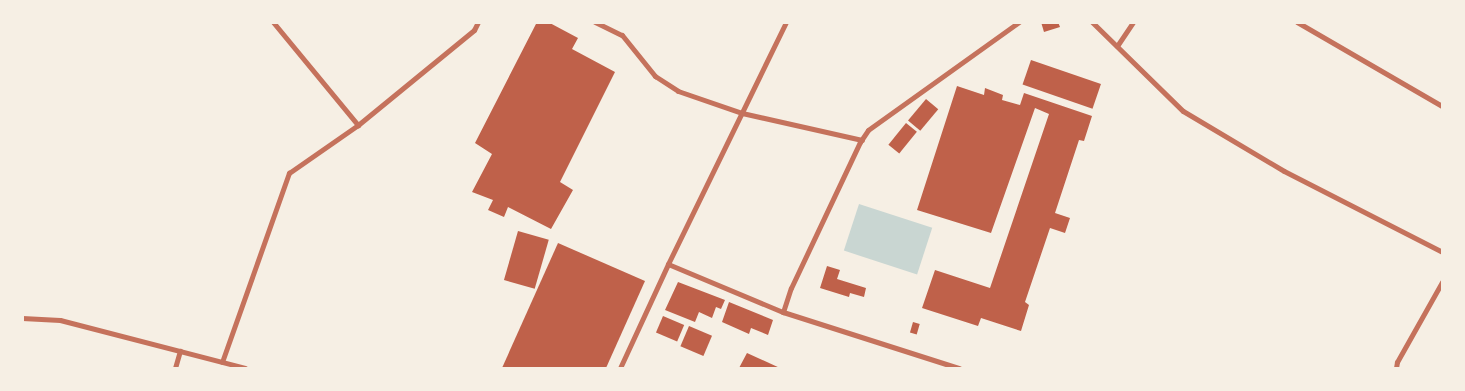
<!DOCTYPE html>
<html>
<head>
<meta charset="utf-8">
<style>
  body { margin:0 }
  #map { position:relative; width:1465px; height:391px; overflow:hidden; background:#f6efe4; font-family:Commissioner,sans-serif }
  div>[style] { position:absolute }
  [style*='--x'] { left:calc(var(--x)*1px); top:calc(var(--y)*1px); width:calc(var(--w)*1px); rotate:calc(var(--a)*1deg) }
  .water>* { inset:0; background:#c9d6d2; transform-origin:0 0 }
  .building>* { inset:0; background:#bf614a; transform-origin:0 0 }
  .minor>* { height:5px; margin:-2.5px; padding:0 2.5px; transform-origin:2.5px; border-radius:2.5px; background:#c5725c }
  span { translate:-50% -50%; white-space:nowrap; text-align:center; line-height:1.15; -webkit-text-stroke:4px #f6efe4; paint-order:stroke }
  .frame { position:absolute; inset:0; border:24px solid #f6efe4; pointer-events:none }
</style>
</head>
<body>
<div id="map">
  <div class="water">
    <div style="left:859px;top:204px;width:77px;height:49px;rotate:18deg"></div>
  </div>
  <div class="building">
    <div style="clip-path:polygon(537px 22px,548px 22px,578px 38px,572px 49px,615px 72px,560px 182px,573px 190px,551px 229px,508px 207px,504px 217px,488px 210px,493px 200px,472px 192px,492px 154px,475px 143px)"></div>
    <div style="clip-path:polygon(1041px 22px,1058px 22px,1060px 27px,1044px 32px)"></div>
    <div style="left:1031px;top:60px;width:74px;height:26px;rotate:19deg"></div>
    <div style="clip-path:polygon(957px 86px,984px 95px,985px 88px,1003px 95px,1002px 100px,1020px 105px,1024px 93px,1092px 116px,1084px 141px,1079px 140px,1055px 213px,1070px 218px,1065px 233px,1050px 228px,1025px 302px,1029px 305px,1021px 331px,981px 318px,978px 326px,922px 308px,935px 270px,990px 288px,1049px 114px,1035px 108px,991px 233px,917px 210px)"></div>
    <div style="left:926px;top:99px;width:16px;height:28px;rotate:40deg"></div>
    <div style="left:906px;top:123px;width:14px;height:28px;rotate:39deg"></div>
    <div style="left:518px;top:231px;width:32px;height:51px;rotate:16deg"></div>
    <div style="clip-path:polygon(558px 243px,645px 281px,606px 368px,502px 368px)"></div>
    <div style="clip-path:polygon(827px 266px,840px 270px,837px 279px,866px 288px,864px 297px,850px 293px,849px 297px,820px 288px)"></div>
    <div style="clip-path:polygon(678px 282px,725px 300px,721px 309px,716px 307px,712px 318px,699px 312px,695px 322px,665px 310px)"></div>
    <div style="clip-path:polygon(729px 302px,773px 320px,768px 335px,751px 328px,749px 334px,722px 322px)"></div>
    <div style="left:663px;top:316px;width:23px;height:18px;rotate:23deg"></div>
    <div style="left:913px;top:322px;width:7px;height:11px;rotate:16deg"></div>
    <div style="left:689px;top:326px;width:25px;height:22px;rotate:23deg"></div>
    <div style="clip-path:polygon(747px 353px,780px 368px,739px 368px)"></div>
  </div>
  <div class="minor">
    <div style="--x:273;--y:22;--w:134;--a:50.5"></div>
    <div style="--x:595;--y:22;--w:30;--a:26"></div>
    <div style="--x:622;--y:35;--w:53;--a:51.2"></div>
    <div style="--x:655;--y:76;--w:27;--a:33"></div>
    <div style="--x:678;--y:91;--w:68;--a:19"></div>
    <div style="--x:742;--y:113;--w:123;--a:12.7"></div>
    <div style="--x:1092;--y:22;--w:127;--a:44.4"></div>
    <div style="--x:1183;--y:111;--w:117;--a:30.7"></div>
    <div style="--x:1284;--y:171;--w:178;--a:27.1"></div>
    <div style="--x:1297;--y:22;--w:168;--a:30.1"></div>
    <div style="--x:1117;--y:46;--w:29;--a:-56"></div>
    <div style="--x:668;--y:264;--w:125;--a:22.7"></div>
    <div style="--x:783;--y:312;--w:185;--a:17.7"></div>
    <div style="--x:783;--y:312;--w:25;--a:-72"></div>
    <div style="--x:791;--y:288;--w:161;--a:-64.7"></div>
    <div style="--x:860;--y:142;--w:14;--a:-56"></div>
    <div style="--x:868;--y:130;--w:186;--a:-35.6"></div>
    <div style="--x:22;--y:318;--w:38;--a:3"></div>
    <div style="--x:60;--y:320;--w:191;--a:14.5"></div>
    <div style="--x:222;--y:362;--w:201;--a:-70.5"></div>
    <div style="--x:289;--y:173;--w:84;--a:-34.8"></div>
    <div style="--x:358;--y:125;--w:150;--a:-39.3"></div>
    <div style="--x:474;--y:30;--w:9;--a:-63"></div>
    <div style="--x:175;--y:368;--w:18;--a:-74"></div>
    <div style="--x:620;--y:368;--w:115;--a:-65.2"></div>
    <div style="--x:668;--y:264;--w:269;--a:-64"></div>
    <div style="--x:1396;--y:368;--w:6;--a:-81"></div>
    <div style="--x:1397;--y:362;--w:92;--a:-60.6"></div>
  </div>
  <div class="frame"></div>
</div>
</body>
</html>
